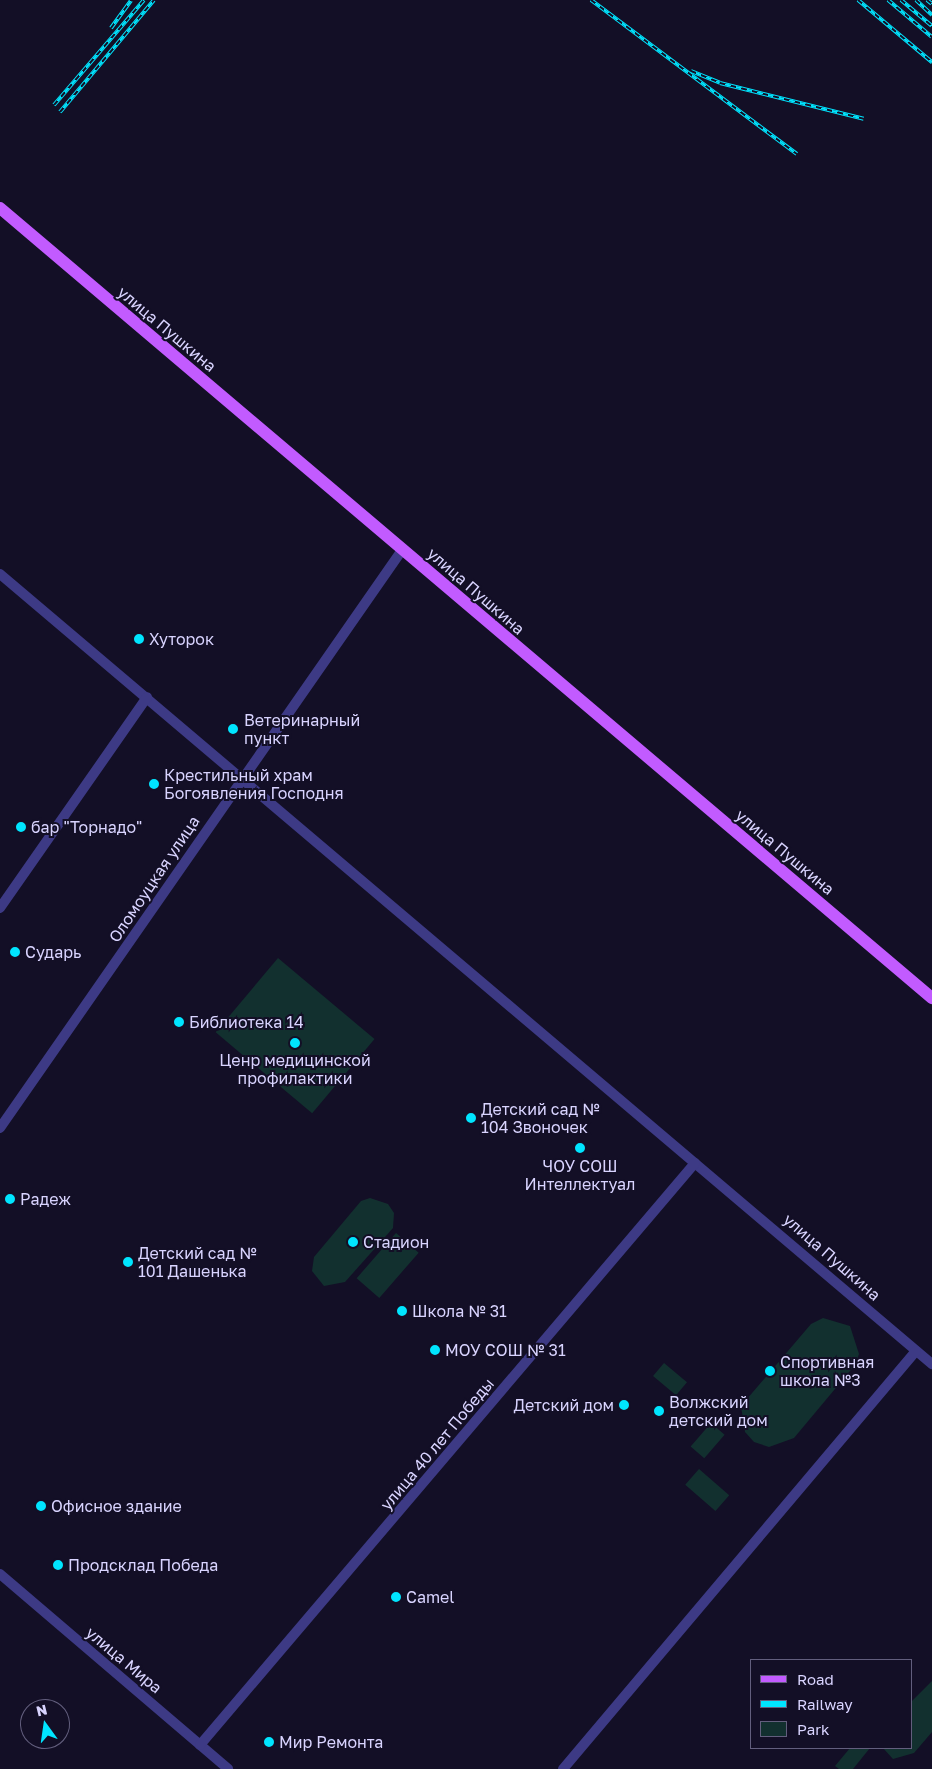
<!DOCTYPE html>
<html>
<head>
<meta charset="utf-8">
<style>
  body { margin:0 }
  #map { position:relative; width:932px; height:1769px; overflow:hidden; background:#130f26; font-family:"Golos Text",sans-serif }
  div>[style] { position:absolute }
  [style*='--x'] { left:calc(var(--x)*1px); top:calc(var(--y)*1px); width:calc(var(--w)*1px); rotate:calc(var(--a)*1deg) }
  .green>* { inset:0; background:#12302f; transform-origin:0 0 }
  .minor>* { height:10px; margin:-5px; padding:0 5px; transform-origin:5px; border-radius:5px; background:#3d3a85 }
  .major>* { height:12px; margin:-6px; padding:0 6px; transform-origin:6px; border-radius:6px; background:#c25bff }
  .rail>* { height:4px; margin-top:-2px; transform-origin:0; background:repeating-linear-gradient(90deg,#130f26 0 5.5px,#00e5ff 0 11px); box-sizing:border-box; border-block:1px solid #00e5ff }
  .dots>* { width:14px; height:14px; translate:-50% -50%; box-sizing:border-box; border:2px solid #130f26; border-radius:50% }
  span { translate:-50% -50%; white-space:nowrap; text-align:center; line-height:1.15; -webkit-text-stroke:4px #130f26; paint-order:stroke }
  .street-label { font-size:16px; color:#d9d4ff }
  .poi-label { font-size:16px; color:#d9d4ff }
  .left { translate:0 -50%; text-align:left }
  .right { translate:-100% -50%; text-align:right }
  .legend { position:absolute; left:750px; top:1659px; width:162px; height:90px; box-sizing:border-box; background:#130f26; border:1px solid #625e7d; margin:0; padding:6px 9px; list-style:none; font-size:15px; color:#d9d4ff }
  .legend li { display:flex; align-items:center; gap:10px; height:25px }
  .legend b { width:25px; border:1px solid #625e7d }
  .north { position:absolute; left:20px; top:1699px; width:50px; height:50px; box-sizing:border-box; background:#130f26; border:1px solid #625e7d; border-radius:50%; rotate:346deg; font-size:14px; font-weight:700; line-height:20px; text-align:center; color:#d9d4ff }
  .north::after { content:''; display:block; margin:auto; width:18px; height:22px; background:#00e5ff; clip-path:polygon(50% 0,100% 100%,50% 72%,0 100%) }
</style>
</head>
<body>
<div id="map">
  <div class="green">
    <div style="left:278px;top:958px;width:126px;height:97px;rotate:40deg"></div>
    <div style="clip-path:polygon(370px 1198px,388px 1204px,394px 1213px,393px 1228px,345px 1282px,324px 1286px,312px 1271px,314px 1257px,361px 1201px)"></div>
    <div style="left:396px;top:1233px;width:30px;height:60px;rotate:41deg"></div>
    <div style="clip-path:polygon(823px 1318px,850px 1326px,859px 1354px,855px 1365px,794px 1438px,769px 1447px,754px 1442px,745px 1432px,741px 1406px,811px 1324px)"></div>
    <div style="left:664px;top:1363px;width:30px;height:17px;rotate:40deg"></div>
    <div style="left:711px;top:1423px;width:18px;height:31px;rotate:41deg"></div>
    <div style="left:699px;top:1469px;width:40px;height:21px;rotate:41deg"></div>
    <div style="clip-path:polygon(932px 1681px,932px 1732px,914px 1753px,893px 1759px,883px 1748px,911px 1748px,911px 1702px)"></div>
    <div style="clip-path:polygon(850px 1748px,870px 1748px,853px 1769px,839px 1769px,835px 1766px)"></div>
  </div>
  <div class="minor">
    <div style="--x:0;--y:574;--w:1222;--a:40.29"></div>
    <div style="--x:0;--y:908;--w:257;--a:-55.1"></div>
    <div style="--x:0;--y:1128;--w:704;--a:-55.18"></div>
    <div style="--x:0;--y:1574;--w:300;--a:40.5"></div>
    <div style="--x:200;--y:1745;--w:764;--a:-49.62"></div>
    <div style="--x:563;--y:1769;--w:547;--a:-49.82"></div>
  </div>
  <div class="major">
    <div style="--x:0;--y:208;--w:1222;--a:40.29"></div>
  </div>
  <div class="rail">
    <div style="--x:591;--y:0;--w:257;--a:36.8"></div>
    <div style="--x:858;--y:0;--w:97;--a:40"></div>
    <div style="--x:888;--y:0;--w:57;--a:40.1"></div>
    <div style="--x:901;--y:0;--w:40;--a:40"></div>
    <div style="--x:916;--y:0;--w:22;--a:43"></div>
    <div style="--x:927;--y:0;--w:6;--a:39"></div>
    <div style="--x:111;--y:28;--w:34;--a:-54"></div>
    <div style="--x:691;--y:71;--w:31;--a:22"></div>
    <div style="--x:720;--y:83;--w:148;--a:14"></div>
    <div style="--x:54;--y:105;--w:138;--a:-49.4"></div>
    <div style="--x:60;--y:112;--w:146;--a:-50"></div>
  </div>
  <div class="dots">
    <div style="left:139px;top:639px;background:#00e5ff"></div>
    <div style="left:233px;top:729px;background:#00e5ff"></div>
    <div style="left:154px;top:784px;background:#00e5ff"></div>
    <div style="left:21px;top:827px;background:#00e5ff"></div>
    <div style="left:15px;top:952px;background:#00e5ff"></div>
    <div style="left:179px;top:1022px;background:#00e5ff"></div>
    <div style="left:295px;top:1043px;background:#00e5ff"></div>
    <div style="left:471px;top:1118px;background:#00e5ff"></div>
    <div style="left:580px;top:1148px;background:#00e5ff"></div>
    <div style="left:10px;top:1199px;background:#00e5ff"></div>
    <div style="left:353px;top:1242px;background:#00e5ff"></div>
    <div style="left:128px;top:1262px;background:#00e5ff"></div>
    <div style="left:402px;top:1311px;background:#00e5ff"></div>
    <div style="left:435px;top:1350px;background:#00e5ff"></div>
    <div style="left:770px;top:1371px;background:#00e5ff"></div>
    <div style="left:624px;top:1405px;background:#00e5ff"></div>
    <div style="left:659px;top:1411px;background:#00e5ff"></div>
    <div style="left:41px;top:1506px;background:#00e5ff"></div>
    <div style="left:58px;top:1565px;background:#00e5ff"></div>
    <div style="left:396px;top:1597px;background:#00e5ff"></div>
    <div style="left:269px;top:1742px;background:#00e5ff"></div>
  </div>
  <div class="street-label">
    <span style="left:167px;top:329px;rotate:40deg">улица Пушкина</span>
    <span style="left:476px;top:591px;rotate:41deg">улица Пушкина</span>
    <span style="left:785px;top:852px;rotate:40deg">улица Пушкина</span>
    <span style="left:154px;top:879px;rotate:-56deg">Оломоуцкая улица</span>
    <span style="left:832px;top:1257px;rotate:41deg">улица Пушкина</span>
    <span style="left:437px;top:1444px;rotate:-50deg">улица 40 лет Победы</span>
    <span style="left:124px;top:1660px;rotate:40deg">улица Мира</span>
  </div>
  <div class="poi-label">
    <span class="left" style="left:149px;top:639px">Хуторок</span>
    <span class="left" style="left:244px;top:729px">Ветеринарный<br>пункт</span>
    <span class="left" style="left:164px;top:784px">Крестильный храм<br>Богоявления Господня</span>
    <span class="left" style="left:31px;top:827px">бар "Торнадо"</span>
    <span class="left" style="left:25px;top:952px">Сударь</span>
    <span class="left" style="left:189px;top:1022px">Библиотека 14</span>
    <span style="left:295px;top:1069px">Ценр медицинской<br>профилактики</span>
    <span class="left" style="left:481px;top:1118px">Детский сад №<br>104 Звоночек</span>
    <span style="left:580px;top:1175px">ЧОУ СОШ<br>Интеллектуал</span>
    <span class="left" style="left:20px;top:1199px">Радеж</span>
    <span class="left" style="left:363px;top:1242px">Стадион</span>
    <span class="left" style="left:138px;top:1262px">Детский сад №<br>101 Дашенька</span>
    <span class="left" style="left:412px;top:1311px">Школа № 31</span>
    <span class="left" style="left:445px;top:1350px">МОУ СОШ № 31</span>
    <span class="left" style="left:780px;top:1371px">Спортивная<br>школа №3</span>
    <span class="left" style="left:669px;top:1411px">Волжский<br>детский дом</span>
    <span class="right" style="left:614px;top:1405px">Детский дом</span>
    <span class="left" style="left:51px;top:1506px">Офисное здание</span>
    <span class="left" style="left:68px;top:1565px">Продсклад Победа</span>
    <span class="left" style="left:406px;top:1597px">Camel</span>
    <span class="left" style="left:279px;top:1742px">Мир Ремонта</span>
  </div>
  <ul class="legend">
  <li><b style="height:6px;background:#c25bff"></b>Road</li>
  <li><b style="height:6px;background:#00e5ff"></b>Railway</li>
  <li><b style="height:14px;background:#12302f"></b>Park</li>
  </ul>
  <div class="north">N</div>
</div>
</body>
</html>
